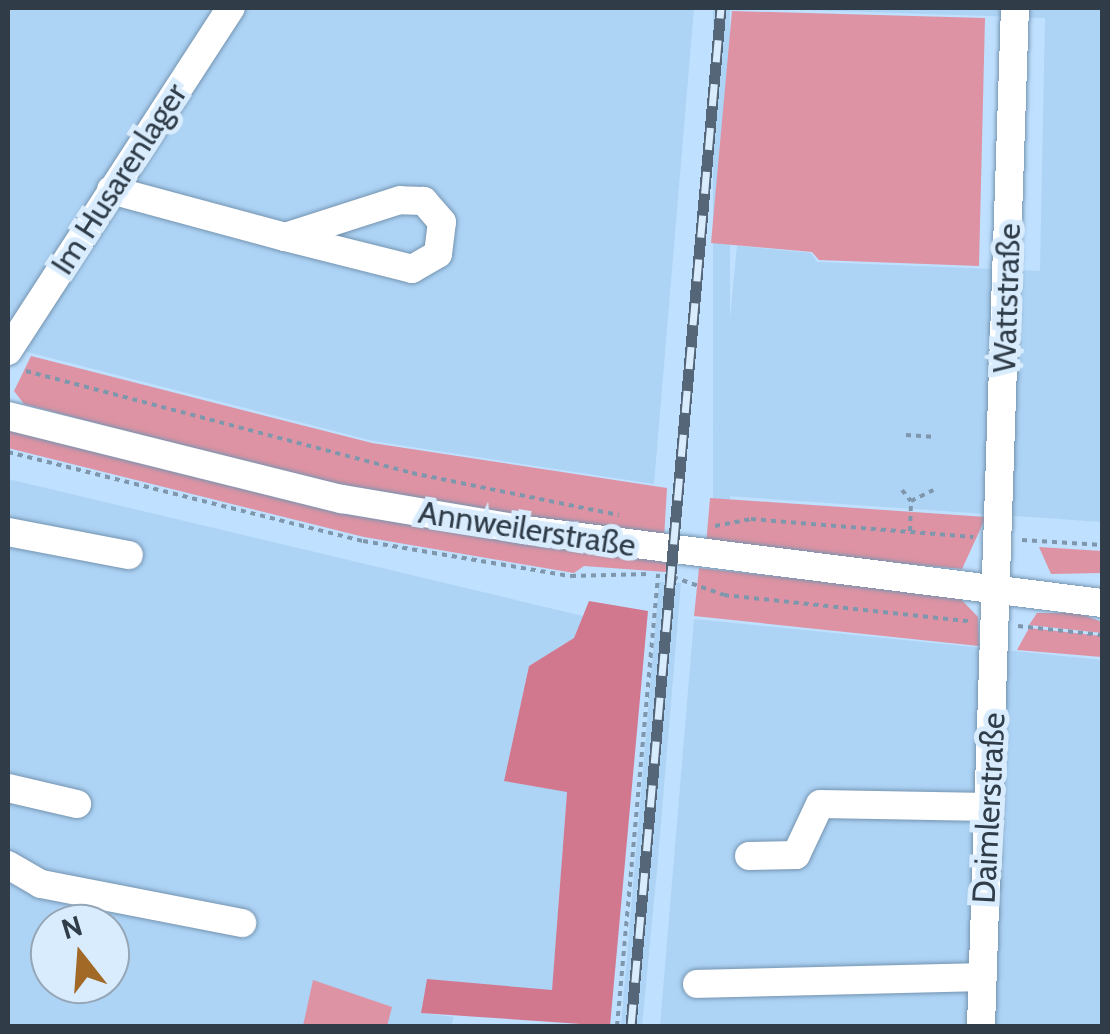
<!DOCTYPE html>
<html>
<head>
<meta charset="utf-8">
<style>
  body { margin:0 }
  #map { position:relative; width:1110px; height:1034px; overflow:hidden; background:#bfe0fe; font-family:Cabin,sans-serif }
  div>[style] { position:absolute }
  [style*='--x'] { left:calc(var(--x)*1px); top:calc(var(--y)*1px); width:calc(var(--w)*1px); rotate:calc(var(--a)*1deg) }
  .built>* { inset:0; background:#add3f5; transform-origin:0 0 }
  .green>* { inset:0; background:#dd93a3 }
  .forest>* { inset:0; background:#d2788e }
  .path>* { height:4px; margin-top:-2px; transform-origin:0; background:repeating-linear-gradient(90deg,#7f97ad 0 5px,transparent 0 10px) }
  .roads { filter:drop-shadow(0 0 2px #7594b0) drop-shadow(0 0 2px #7594b0) }
  .minor>* { height:28px; margin:-14px; padding:0 14px; transform-origin:14px; border-radius:14px; background:#fff }
  .rail>* { height:11px; margin-top:-5.5px; transform-origin:0; background:repeating-linear-gradient(90deg,#d8ecfe 0 22px,#546677 0 44px); box-sizing:border-box; border-block:2px solid #546677 }
  span { translate:-50% -50%; white-space:nowrap; text-align:center; line-height:1.15; -webkit-text-stroke:10px #d8ecfe; paint-order:stroke }
  .street-label { font-size:32px; color:#303d49 }
  .frame { position:absolute; inset:0; border:10px solid #303d49; pointer-events:none }
  .north { position:absolute; left:30px; top:904px; width:100px; height:100px; box-sizing:border-box; background:#d8ecfe; border:2px solid #95a6b6; border-radius:50%; rotate:343deg; font-size:28px; font-weight:700; line-height:40px; text-align:center; color:#303d49 }
  .north::after { content:''; display:block; margin:auto; width:35px; height:45px; background:#a16826; clip-path:polygon(50% 0,100% 100%,50% 72%,0 100%) }
</style>
</head>
<body>
<div id="map">
  <div class="built">
    <div style="clip-path:polygon(8px 8px,694px 8px,654px 484px,373px 441px,8px 347px)"></div>
    <div style="left:713px;top:8px;width:17px;height:513px"></div>
    <div style="clip-path:polygon(748px 8px,1102px 8px,1102px 522px,713px 495px,737px 246px,811px 253px,817px 262px,1040px 271px,1045px 18px)"></div>
    <div style="clip-path:polygon(evenodd,8px 479px,583px 616px,574px 638px,529px 666px,504px 781px,567px 791px,552px 991px,427px 980px,421px 1013px,454px 1017px,451px 1026px,8px 1026px,8px 479px,50px 924px,110px 924px,110px 984px,50px 984px,50px 924px)"></div>
    <div style="clip-path:polygon(659px 582px,681px 583px,657px 870px,642px 1026px,621px 1026px)"></div>
    <div style="clip-path:polygon(694px 619px,1102px 660px,1102px 1026px,660px 1026px)"></div>
  </div>
  <div class="green">
    <div style="clip-path:polygon(732px 11px,985px 18px,979px 266px,819px 260px,812px 252px,711px 243px)"></div>
    <div style="clip-path:polygon(31px 356px,372px 443px,667px 488px,664px 538px,327px 485px,24px 404px,14px 391px)"></div>
    <div style="clip-path:polygon(8px 426px,667px 563px,666px 572px,584px 566px,574px 573px,364px 537px,8px 448px)"></div>
    <div style="clip-path:polygon(710px 498px,986px 517px,962px 569px,706px 545px)"></div>
    <div style="clip-path:polygon(1039px 547px,1102px 551px,1102px 573px,1051px 574px)"></div>
    <div style="clip-path:polygon(699px 568px,958px 596px,978px 617px,979px 646px,694px 616px)"></div>
    <div style="clip-path:polygon(1037px 613px,1078px 613px,1102px 622px,1102px 633px,1029px 625px)"></div>
    <div style="clip-path:polygon(1029px 628px,1102px 636px,1102px 657px,1017px 650px)"></div>
    <div style="clip-path:polygon(313px 980px,392px 1007px,387px 1026px,303px 1026px)"></div>
  </div>
  <div class="forest">
    <div style="clip-path:polygon(589px 601px,648px 611px,610px 1026px,421px 1013px,427px 979px,552px 990px,567px 792px,504px 781px,529px 666px,574px 638px)"></div>
  </div>
  <div class="path">
    <div style="--x:26;--y:371;--w:399;--a:14.8"></div>
    <div style="--x:412;--y:473;--w:211;--a:11.5"></div>
    <div style="--x:906;--y:435;--w:30;--a:4"></div>
    <div style="--x:8;--y:452;--w:366;--a:14.1"></div>
    <div style="--x:363;--y:541;--w:211;--a:9.6"></div>
    <div style="--x:571;--y:576;--w:78;--a:-1.5"></div>
    <div style="--x:902;--y:490;--w:14;--a:51"></div>
    <div style="--x:911;--y:501;--w:25;--a:-26"></div>
    <div style="--x:715;--y:526;--w:37;--a:-11"></div>
    <div style="--x:751;--y:519;--w:223;--a:4.6"></div>
    <div style="--x:910;--y:531;--w:30;--a:-88"></div>
    <div style="--x:1022;--y:540;--w:80;--a:3.6"></div>
    <div style="--x:673;--y:577;--w:54;--a:19.4"></div>
    <div style="--x:724;--y:595;--w:246;--a:6.1"></div>
    <div style="--x:1018;--y:626;--w:84;--a:6.1"></div>
    <div style="--x:617;--y:1026;--w:454;--a:-84.8"></div>
  </div>
  <div class="roads">
    <div class="minor">
      <div style="--x:111;--y:190;--w:180;--a:15.1"></div>
      <div style="--x:285;--y:237;--w:131;--a:14.1"></div>
      <div style="--x:412;--y:269;--w:30;--a:-30"></div>
      <div style="--x:438;--y:254;--w:32;--a:-83"></div>
      <div style="--x:442;--y:222;--w:28;--a:-131"></div>
      <div style="--x:424;--y:201;--w:24;--a:-178"></div>
      <div style="--x:400;--y:200;--w:121;--a:162.2"></div>
      <div style="--x:8;--y:351;--w:409;--a:-57"></div>
      <div style="--x:8;--y:416;--w:344;--a:14"></div>
      <div style="--x:342;--y:499;--w:186;--a:9.6"></div>
      <div style="--x:525;--y:530;--w:582;--a:7.21"></div>
      <div style="--x:8;--y:532;--w:123;--a:10.8"></div>
      <div style="--x:8;--y:788;--w:71;--a:13.1"></div>
      <div style="--x:749;--y:856;--w:47;--a:-1.2"></div>
      <div style="--x:796;--y:855;--w:56;--a:-64.8"></div>
      <div style="--x:820;--y:804;--w:169;--a:1"></div>
      <div style="--x:8;--y:865;--w:38;--a:30"></div>
      <div style="--x:41;--y:884;--w:205;--a:11"></div>
      <div style="--x:697;--y:984;--w:285;--a:-1.4"></div>
      <div style="--x:981;--y:1026;--w:1019;--a:-88.09"></div>
    </div>
  </div>
  <div class="rail">
    <div style="--x:631;--y:1026;--w:1022;--a:-84.95"></div>
  </div>
  <div class="street-label">
    <span style="left:119px;top:179px;rotate:-57deg">Im Husarenlager</span>
    <span style="left:1007px;top:298px;rotate:-88deg">Wattstraße</span>
    <span style="left:527px;top:529px;rotate:9deg">Annweilerstraße</span>
    <span style="left:989px;top:808px;rotate:-87deg">Daimlerstraße</span>
  </div>
  <div class="frame"></div>
  <div class="north">N</div>
</div>
</body>
</html>
